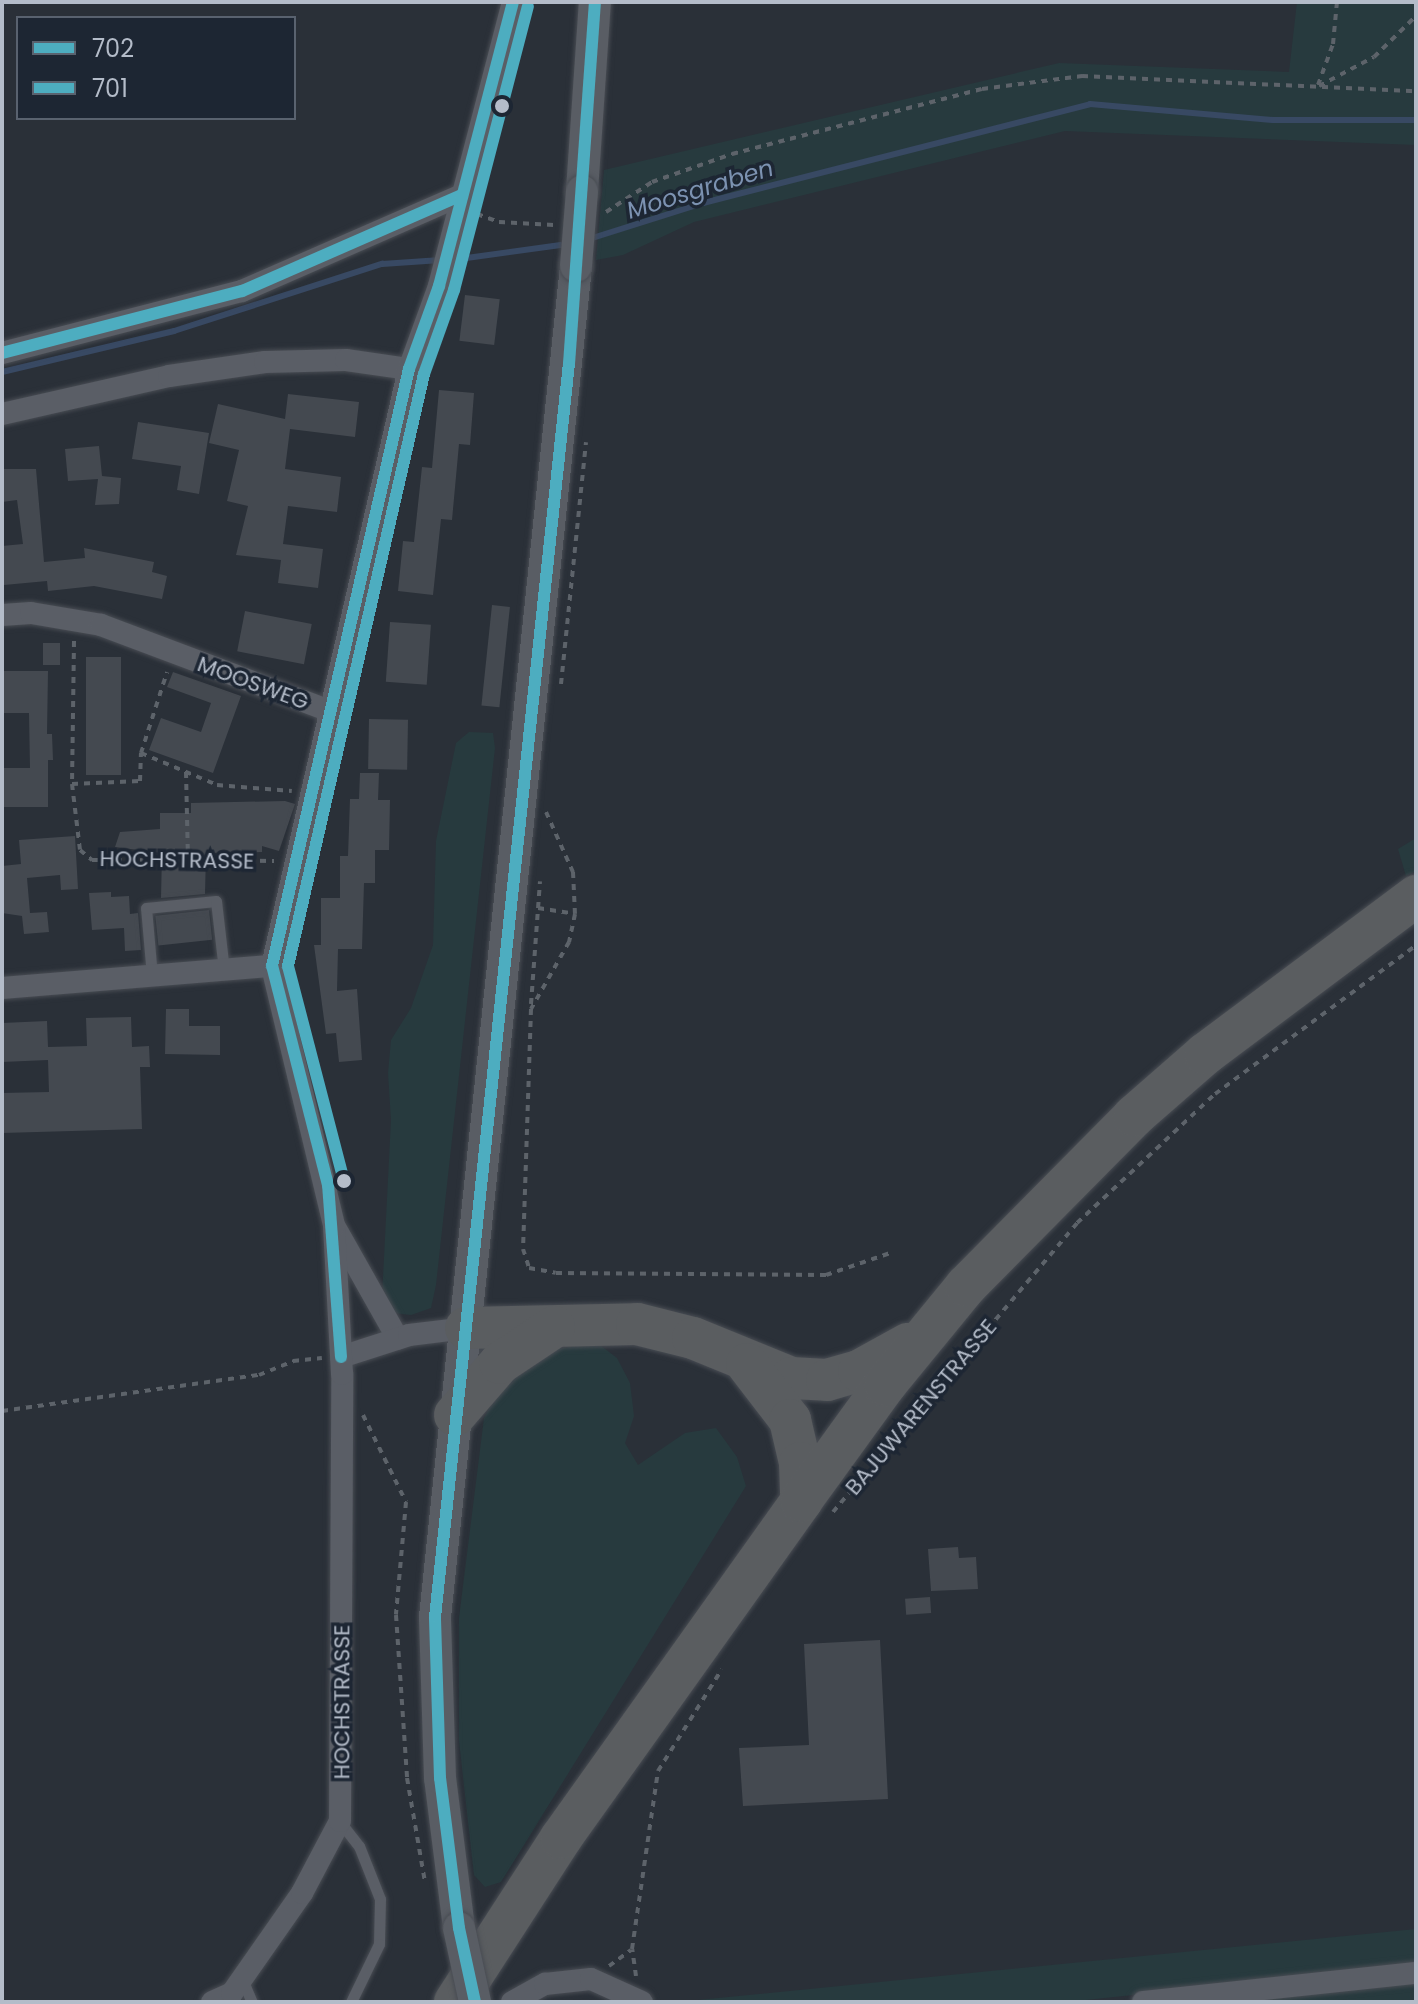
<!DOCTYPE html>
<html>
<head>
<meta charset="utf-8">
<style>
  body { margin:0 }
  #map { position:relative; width:1418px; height:2004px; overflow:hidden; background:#2a3038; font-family:Poppins,sans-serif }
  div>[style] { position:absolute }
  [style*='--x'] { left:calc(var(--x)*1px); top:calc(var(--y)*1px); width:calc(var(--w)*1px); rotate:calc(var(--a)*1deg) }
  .green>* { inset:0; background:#273a3e }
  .stream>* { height:6px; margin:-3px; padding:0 3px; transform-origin:3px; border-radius:3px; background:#384963 }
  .building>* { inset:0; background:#444950; transform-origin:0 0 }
  .path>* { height:4px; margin-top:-2px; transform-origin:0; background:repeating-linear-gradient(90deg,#5d636a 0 6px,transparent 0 12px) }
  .roads { filter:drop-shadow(0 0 2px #484c53) drop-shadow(0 0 2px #484c53) }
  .lane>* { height:11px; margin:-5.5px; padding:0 5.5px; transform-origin:5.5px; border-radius:5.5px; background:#5a5e66 }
  .street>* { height:22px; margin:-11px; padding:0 11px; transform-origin:11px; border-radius:11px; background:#5a5e66 }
  .secondary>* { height:32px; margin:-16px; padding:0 16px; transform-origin:16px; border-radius:16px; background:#595d64 }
  .highway>* { height:42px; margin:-21px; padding:0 21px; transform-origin:21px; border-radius:21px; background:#5a5d60 }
  .bridges { filter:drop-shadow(0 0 2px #484c53) drop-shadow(0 0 2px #484c53) }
  .secondary-bridge>* { height:32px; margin:-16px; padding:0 16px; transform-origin:16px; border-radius:16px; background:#595d64 }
  .bus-1>* { height:12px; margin:-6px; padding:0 6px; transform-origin:6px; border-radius:6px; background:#4dadc0 }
  .bus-2>* { height:12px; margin:-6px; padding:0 6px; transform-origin:6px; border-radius:6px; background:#4dadc0 }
  .dots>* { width:22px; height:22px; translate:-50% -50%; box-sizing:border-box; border:4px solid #1d2633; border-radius:50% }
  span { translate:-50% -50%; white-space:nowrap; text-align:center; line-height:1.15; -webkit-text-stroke:7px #1d2633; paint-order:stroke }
  .street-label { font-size:22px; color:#b4bcc9 }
  .water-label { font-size:24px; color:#7c92b1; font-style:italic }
  .frame { position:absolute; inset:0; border:4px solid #b4bcc9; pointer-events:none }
  .legend { position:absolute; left:16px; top:16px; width:280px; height:104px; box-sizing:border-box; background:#1d2633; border:2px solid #59626f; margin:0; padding:10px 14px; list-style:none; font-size:24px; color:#b4bcc9 }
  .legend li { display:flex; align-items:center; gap:16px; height:40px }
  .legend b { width:40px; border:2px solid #59626f }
</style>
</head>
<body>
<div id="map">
  <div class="green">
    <div style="clip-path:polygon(1297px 2px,1416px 2px,1416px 145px,1065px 131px,694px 222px,623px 255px,596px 260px,604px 170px,1059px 63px,1289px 72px)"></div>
    <div style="clip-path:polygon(469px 732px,493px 733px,495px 748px,436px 1285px,431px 1308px,411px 1315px,393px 1313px,382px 1297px,391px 1120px,388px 1073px,391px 1040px,411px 1008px,433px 945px,436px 841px,456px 743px)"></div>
    <div style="clip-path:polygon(1416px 838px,1416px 871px,1406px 876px,1398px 849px)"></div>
    <div style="clip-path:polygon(596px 1342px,617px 1358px,630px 1383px,634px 1416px,625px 1443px,638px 1465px,685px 1433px,716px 1428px,737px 1457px,746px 1486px,501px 1882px,485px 1887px,474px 1875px,459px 1741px,459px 1618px,484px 1418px,508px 1372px,541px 1352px)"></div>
    <div style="clip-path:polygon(1416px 1929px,1416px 1965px,1067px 2002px,678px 2002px)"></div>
    <div style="clip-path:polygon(1416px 1982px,1416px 2002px,1200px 2002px)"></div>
  </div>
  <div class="stream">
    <div style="--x:586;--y:240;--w:123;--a:-17.5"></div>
    <div style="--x:703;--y:203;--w:399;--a:-14.3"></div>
    <div style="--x:1090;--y:104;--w:184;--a:5"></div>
    <div style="--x:1273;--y:120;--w:143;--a:0"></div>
    <div style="--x:452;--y:260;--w:117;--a:-7.9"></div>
    <div style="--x:2;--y:372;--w:177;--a:-13.4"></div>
    <div style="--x:174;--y:331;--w:219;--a:-17.9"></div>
    <div style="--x:382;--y:264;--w:59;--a:-3.9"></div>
  </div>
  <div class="building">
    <div style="left:465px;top:295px;width:35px;height:46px;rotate:7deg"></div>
    <div style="clip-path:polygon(439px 390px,474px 393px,470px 445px,459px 444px,452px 520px,441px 519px,433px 595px,398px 591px,403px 541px,414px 542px,422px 467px,432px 468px)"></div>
    <div style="clip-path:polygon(288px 394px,359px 402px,355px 437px,290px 429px,285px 469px,341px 477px,337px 512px,288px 506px,283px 544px,323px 549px,318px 588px,278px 583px,281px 560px,236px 555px,248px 506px,227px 501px,239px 450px,209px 443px,218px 404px,285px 419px)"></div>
    <div style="clip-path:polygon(138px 422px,209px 433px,199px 494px,177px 490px,181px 466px,132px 459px)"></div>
    <div style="clip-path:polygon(99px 446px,102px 476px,121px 478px,119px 504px,95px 505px,98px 479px,68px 481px,65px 449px)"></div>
    <div style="clip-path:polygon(2px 469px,36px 469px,44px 562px,85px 558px,84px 548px,154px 562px,152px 572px,167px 576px,162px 599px,94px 586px,48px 591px,47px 581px,4px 585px,2px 546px,23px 544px,17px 500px,2px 502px)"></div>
    <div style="left:492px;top:605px;width:18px;height:101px;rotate:6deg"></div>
    <div style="left:245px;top:611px;width:68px;height:41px;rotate:11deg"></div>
    <div style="left:390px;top:622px;width:41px;height:60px;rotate:4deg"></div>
    <div style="left:43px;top:643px;width:17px;height:22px"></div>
    <div style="left:86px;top:657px;width:35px;height:118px"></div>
    <div style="clip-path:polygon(2px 671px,48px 671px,47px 734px,52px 734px,53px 760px,48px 760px,48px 807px,2px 807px,2px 768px,30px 768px,29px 713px,2px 713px)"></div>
    <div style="clip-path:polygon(173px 672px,241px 696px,213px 773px,149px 750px,161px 718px,201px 732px,211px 703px,167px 687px)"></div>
    <div style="left:369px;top:719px;width:39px;height:50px;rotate:1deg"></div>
    <div style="clip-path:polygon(360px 773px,379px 773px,378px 800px,390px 800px,389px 850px,375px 850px,375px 883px,364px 883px,362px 949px,338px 949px,337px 991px,357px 989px,362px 1060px,339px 1062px,336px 1033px,326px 1034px,314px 945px,321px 945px,321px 898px,340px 898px,340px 856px,348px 856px,350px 799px,359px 799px)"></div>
    <div style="clip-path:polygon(285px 801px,295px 804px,279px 851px,262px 846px,262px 852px,206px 853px,205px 894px,161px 898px,162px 853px,115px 847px,120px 832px,160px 829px,160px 813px,191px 813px,191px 803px)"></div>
    <div style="clip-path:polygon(75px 836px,78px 889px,61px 890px,60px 875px,27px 878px,30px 913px,47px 912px,49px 932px,24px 934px,22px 916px,2px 913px,2px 866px,21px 864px,19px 840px)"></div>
    <div style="clip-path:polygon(111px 892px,111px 897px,129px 896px,130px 914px,138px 913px,141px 950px,125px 951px,124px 928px,92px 930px,89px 893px)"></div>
    <div style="left:209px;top:910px;width:30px;height:54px;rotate:84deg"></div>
    <div style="clip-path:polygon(166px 1009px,189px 1009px,189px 1026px,220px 1026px,220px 1055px,165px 1054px)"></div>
    <div style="clip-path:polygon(131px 1017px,132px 1047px,149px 1046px,150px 1067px,140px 1067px,142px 1129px,2px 1133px,2px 1093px,49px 1092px,48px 1060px,2px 1062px,2px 1023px,47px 1021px,48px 1047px,87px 1046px,86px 1018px)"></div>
    <div style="clip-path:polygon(958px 1547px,959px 1558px,976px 1557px,978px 1589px,931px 1591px,928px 1549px)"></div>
    <div style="left:930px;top:1597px;width:16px;height:25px;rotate:86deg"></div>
    <div style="clip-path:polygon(880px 1640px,888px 1799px,743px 1806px,739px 1748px,809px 1745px,804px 1644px)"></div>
  </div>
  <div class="path">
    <div style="--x:1318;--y:85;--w:44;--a:-69.9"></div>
    <div style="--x:1333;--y:44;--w:42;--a:-84.6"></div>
    <div style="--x:1319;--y:86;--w:62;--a:-27.8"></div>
    <div style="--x:1374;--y:57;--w:59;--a:-44.3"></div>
    <div style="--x:606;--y:212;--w:55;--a:-33.1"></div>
    <div style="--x:652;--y:182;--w:85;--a:-19.3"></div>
    <div style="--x:732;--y:154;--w:258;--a:-14.6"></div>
    <div style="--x:982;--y:89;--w:101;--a:-7.4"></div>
    <div style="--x:1082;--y:76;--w:334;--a:2.6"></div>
    <div style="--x:477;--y:214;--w:23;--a:20"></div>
    <div style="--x:499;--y:222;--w:55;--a:3.1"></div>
    <div style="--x:74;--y:641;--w:143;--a:90.8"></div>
    <div style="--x:72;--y:784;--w:66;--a:83.1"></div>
    <div style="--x:80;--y:850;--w:16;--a:40"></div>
    <div style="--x:92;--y:860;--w:182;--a:0.3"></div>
    <div style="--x:561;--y:684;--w:243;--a:-84.1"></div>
    <div style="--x:141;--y:753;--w:82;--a:22.8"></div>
    <div style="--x:217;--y:785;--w:75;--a:4.6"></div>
    <div style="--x:186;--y:772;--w:89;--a:88.7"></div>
    <div style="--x:72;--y:784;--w:68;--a:-2.5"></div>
    <div style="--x:140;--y:781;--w:28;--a:-88"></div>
    <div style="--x:141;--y:753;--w:85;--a:-72.2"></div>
    <div style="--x:546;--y:812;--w:66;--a:65.8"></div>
    <div style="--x:573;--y:872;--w:42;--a:87.3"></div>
    <div style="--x:575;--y:914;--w:29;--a:102"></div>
    <div style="--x:569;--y:942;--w:77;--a:119.6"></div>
    <div style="--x:531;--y:1009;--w:240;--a:91.9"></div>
    <div style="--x:523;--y:1249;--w:20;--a:72"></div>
    <div style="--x:529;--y:1268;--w:27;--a:10"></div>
    <div style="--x:556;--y:1273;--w:270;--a:0.4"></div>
    <div style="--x:826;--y:1275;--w:71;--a:-18.9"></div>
    <div style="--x:538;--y:908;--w:37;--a:9"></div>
    <div style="--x:531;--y:1004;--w:123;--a:-85.8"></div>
    <div style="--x:2;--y:1411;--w:260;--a:-8"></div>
    <div style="--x:259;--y:1375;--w:37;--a:-22"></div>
    <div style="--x:293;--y:1361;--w:29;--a:-6"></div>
    <div style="--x:363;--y:1415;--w:97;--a:63.7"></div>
    <div style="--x:406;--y:1502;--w:113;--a:95.1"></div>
    <div style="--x:396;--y:1615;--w:163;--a:86.1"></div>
    <div style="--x:407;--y:1778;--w:106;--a:80.2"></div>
    <div style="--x:833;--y:1512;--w:378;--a:-49.8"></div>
    <div style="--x:1077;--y:1223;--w:189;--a:-43.1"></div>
    <div style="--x:1215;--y:1094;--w:250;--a:-36.5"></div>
    <div style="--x:609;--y:1966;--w:27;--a:-36"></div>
    <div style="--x:636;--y:1976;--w:27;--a:-98"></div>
    <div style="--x:632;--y:1949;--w:180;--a:-81.7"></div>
    <div style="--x:658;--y:1771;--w:120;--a:-57.9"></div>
  </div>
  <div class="roads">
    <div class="lane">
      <div style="--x:152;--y:976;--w:68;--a:-95"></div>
      <div style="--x:146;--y:908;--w:70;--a:-5.7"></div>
      <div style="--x:216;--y:901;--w:69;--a:83.4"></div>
      <div style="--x:340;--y:1822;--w:31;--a:52"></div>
      <div style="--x:359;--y:1846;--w:57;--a:68.4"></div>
      <div style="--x:380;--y:1899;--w:45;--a:91.3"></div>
      <div style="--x:379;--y:1944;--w:64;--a:115.8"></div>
      <div style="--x:242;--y:1979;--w:25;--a:67"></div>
    </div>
    <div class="street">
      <div style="--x:2;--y:353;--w:248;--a:-14.5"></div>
      <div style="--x:242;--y:291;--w:240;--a:-23.6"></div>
      <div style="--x:2;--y:414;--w:171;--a:-12.8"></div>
      <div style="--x:169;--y:376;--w:97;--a:-8.3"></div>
      <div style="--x:265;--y:362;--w:81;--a:-1.4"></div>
      <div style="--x:346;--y:360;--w:64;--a:8.1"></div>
      <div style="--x:2;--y:615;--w:29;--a:-4"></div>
      <div style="--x:31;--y:613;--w:71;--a:9.7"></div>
      <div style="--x:101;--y:625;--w:247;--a:20.6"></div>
      <div style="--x:2;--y:988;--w:271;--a:-4.7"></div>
      <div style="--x:336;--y:1229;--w:126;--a:60.6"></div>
      <div style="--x:341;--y:1357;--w:71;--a:-17.9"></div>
      <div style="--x:409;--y:1335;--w:57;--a:-7"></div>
      <div style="--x:212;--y:2002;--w:22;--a:-24"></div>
      <div style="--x:232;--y:1993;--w:122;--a:-55"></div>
      <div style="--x:302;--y:1893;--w:81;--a:-62.2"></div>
      <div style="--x:340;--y:1821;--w:447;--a:-89.7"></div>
      <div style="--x:342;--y:1374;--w:149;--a:-93.1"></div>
      <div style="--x:334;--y:1225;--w:266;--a:-103.5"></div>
      <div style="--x:272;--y:966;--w:613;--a:-77.08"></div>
      <div style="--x:409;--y:369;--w:88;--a:-70.1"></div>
      <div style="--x:439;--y:286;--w:293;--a:-75.4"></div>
      <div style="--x:512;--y:2002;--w:38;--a:-29"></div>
      <div style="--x:545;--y:1984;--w:46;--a:-6.2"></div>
      <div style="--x:591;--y:1979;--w:56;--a:24.3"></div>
      <div style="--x:1143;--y:2002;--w:275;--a:-6.1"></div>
    </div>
    <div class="secondary">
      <div style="--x:582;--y:191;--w:189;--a:-86.1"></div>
      <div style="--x:459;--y:1928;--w:151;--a:-97.2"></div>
      <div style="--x:440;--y:1778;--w:161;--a:-91.8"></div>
      <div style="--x:435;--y:1617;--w:1358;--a:-84.04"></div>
    </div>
    <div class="highway">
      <div style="--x:466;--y:1328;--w:171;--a:-1.3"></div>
      <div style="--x:637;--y:1324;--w:58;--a:14"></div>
      <div style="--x:693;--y:1338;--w:106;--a:22.2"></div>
      <div style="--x:791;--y:1378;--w:36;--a:3"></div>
      <div style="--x:827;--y:1380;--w:33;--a:-16"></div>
      <div style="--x:859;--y:1371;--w:56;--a:-28.9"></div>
      <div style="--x:747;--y:1364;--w:71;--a:52.5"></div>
      <div style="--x:790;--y:1420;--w:44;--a:76.9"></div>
      <div style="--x:800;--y:1463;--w:38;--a:88"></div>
      <div style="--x:455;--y:1415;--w:69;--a:-49.1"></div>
      <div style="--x:500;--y:1363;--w:65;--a:-33.7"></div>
      <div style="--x:455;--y:2002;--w:195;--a:-57.1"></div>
      <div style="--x:561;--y:1838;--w:414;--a:-54.5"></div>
      <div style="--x:801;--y:1501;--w:143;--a:-54.1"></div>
      <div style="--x:885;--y:1385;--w:128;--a:-50.7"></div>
      <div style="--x:966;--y:1286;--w:239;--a:-45.3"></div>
      <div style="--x:1134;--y:1116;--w:94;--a:-41.1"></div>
      <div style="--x:1205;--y:1054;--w:264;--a:-36.8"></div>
    </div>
  </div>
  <div class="bridges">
    <div class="secondary-bridge">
      <div style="--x:576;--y:266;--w:75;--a:-85.4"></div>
      <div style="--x:459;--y:1928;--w:76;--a:77.8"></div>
    </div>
  </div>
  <div class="bus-1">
    <div style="--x:2;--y:353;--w:248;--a:-14.5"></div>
    <div style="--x:242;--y:291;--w:240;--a:-23.6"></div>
    <div style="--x:341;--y:1357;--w:172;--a:-94.3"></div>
    <div style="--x:328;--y:1185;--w:226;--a:-104.3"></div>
    <div style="--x:272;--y:966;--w:613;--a:-77.08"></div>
    <div style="--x:409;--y:369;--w:88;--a:-70.1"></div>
    <div style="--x:439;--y:286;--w:293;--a:-75.4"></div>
    <div style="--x:475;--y:2002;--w:76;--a:-102.2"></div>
    <div style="--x:459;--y:1928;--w:151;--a:-97.2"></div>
    <div style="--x:440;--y:1778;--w:161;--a:-91.8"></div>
    <div style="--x:435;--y:1617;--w:1260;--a:-83.9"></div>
    <div style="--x:569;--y:364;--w:363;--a:-85.9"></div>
  </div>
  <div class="bus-2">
    <div style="--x:344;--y:1181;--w:222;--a:-104.6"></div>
    <div style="--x:288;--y:966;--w:607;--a:-77.06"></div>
    <div style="--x:424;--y:374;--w:89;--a:-70.3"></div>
    <div style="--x:454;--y:290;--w:293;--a:-75.4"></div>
  </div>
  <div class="dots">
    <div style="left:502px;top:106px;background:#b4bcc9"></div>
    <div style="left:344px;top:1181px;background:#b4bcc9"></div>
  </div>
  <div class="street-label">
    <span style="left:253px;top:683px;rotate:20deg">MOOSWEG</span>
    <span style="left:177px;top:860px;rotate:1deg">HOCHSTRASSE</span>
    <span style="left:921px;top:1407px;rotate:-50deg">BAJUWARENSTRASSE</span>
    <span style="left:342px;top:1702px;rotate:-90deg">HOCHSTRASSE</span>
  </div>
  <div class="water-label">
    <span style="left:700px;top:189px;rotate:-17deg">Moosgraben</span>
  </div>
  <div class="frame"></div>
  <ul class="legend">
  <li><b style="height:10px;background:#4dadc0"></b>702</li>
  <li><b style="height:10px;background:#4dadc0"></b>701</li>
  </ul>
</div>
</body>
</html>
